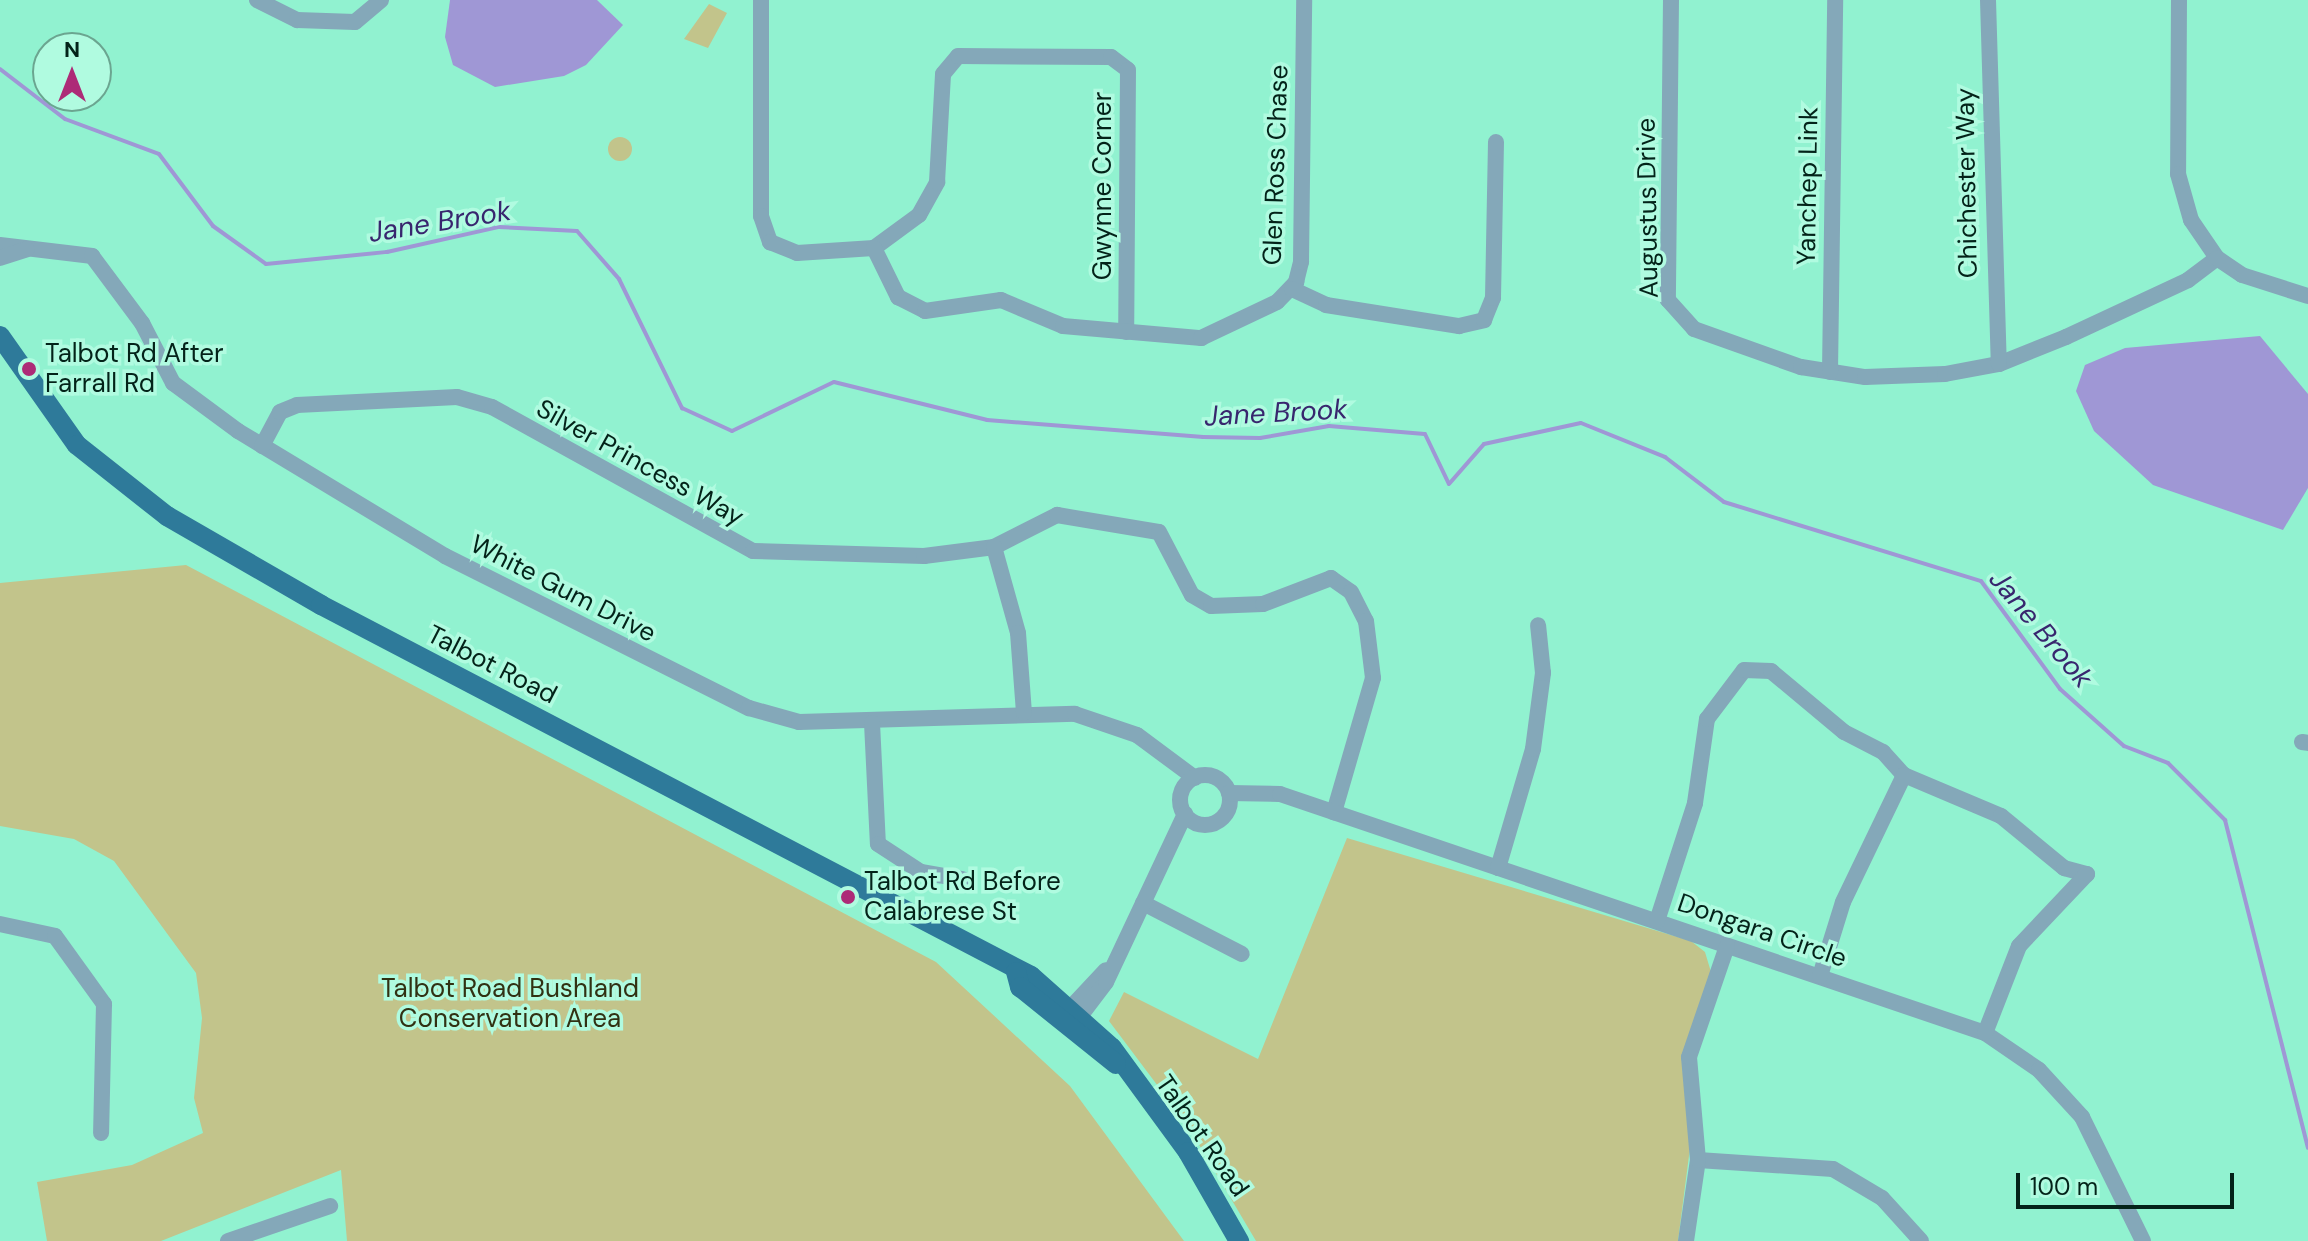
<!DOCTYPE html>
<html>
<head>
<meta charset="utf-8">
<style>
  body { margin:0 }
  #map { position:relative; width:2308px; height:1241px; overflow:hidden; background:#91f2d0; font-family:"DM Sans",sans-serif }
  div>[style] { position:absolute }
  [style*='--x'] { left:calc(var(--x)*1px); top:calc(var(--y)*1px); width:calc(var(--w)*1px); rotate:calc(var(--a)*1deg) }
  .green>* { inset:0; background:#c2c48b }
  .round { border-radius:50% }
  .water>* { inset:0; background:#9f97d5 }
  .stream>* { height:4px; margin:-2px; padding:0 2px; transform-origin:2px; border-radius:2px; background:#9f97d5 }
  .minor>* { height:16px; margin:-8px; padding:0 8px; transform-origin:8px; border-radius:8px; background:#84a8b9 }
  .minor>.ring { margin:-8px; padding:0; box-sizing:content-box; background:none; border:16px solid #84a8b9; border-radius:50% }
  .major>* { height:20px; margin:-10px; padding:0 10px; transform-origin:10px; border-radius:10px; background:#2e7a9a }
  .dots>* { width:22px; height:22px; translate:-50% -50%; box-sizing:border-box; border:4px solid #b0fbe0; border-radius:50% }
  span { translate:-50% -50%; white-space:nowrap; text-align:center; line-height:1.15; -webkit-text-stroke:7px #b0fbe0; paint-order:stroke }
  .street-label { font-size:26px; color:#032319 }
  .poi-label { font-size:26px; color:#032319 }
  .left { translate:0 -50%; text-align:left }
  .park-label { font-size:26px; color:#313113 }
  .water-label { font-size:28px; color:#38266e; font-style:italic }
  .north { position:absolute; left:32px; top:32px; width:80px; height:80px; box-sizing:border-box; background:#b0fbe0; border:2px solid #6ba590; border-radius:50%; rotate:0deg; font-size:22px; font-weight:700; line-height:32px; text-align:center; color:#032319 }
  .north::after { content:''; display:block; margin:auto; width:28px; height:36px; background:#ad2b77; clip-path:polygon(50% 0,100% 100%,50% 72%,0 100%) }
  .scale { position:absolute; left:2016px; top:1173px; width:218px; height:36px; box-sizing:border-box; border:4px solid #032319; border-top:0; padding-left:10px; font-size:24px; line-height:28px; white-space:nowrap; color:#032319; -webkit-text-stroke:6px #b0fbe0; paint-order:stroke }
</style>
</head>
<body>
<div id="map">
  <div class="green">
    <div style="clip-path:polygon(709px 4px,727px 13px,708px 48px,684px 39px)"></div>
    <div class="round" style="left:608px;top:137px;width:24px;height:24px"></div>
    <div style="clip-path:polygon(186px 565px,936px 962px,1070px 1086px,1184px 1241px,347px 1241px,341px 1170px,161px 1241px,47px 1241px,37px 1182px,132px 1165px,203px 1133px,194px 1098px,202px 1018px,196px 973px,114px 861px,74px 839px,0 826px,0 583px)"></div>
    <div style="clip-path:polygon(1347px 838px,1691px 941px,1705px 952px,1711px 972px,1682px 1063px,1690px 1148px,1678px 1241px,1256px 1241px,1188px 1126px,1109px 1021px,1124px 992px,1258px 1059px)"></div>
  </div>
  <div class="water">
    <div style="clip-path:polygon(450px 0,597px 0,623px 25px,586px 65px,564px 76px,495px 87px,453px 65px,445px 37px)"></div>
    <div style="clip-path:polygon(2260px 336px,2308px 394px,2308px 488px,2283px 530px,2153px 485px,2094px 431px,2076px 391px,2085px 365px,2125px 348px)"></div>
  </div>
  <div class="stream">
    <div style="--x:0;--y:69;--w:82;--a:37.6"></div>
    <div style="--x:65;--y:119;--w:100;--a:20.4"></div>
    <div style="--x:159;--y:154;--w:90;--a:53.1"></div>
    <div style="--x:213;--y:226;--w:65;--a:35.6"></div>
    <div style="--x:266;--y:264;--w:122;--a:-5.7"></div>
    <div style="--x:387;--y:252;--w:115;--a:-12.6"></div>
    <div style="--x:499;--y:227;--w:78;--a:2.9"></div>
    <div style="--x:577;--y:231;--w:64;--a:48.8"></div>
    <div style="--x:619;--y:279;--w:144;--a:64"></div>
    <div style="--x:682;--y:408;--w:55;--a:24.7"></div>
    <div style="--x:732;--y:431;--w:113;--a:-25.7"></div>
    <div style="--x:834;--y:382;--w:158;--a:13.9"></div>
    <div style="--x:987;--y:420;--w:217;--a:4.5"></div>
    <div style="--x:1203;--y:437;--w:57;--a:1"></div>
    <div style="--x:1260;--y:438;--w:70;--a:-9.9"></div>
    <div style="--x:1329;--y:426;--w:96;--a:4.8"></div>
    <div style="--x:1425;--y:434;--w:55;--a:64.4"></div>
    <div style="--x:1449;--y:484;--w:53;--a:-48.8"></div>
    <div style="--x:1484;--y:444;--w:99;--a:-12.2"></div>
    <div style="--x:1581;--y:423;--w:91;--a:22"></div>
    <div style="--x:1665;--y:457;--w:74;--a:37.3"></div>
    <div style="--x:1724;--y:502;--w:269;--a:17.1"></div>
    <div style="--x:1981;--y:581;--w:134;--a:53.8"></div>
    <div style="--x:2060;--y:689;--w:86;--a:41.7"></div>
    <div style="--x:2124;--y:746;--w:47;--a:21.1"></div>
    <div style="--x:2168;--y:763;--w:81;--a:45"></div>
    <div style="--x:2225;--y:820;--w:338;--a:75.8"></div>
  </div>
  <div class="minor">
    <div style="--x:257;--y:0;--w:45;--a:26.6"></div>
    <div style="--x:297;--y:20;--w:58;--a:2"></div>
    <div style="--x:355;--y:22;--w:34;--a:-40"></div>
    <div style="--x:761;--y:0;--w:216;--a:90"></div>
    <div style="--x:761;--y:216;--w:28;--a:71"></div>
    <div style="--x:770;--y:242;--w:29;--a:22"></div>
    <div style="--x:797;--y:253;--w:77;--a:-3.7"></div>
    <div style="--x:874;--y:248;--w:56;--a:-36.3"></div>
    <div style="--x:919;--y:215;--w:38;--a:-61"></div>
    <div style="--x:937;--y:182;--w:108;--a:-86.8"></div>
    <div style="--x:943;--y:74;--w:23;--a:-50"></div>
    <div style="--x:958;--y:56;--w:153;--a:0.4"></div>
    <div style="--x:1111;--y:57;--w:21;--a:37"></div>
    <div style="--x:1128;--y:70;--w:262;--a:90.4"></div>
    <div style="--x:1671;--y:0;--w:300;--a:90.6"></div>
    <div style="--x:1668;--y:300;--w:39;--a:48"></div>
    <div style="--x:1694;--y:329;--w:114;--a:19.6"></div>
    <div style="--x:1801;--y:367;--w:65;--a:8.9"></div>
    <div style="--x:1865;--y:377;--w:80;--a:-2.1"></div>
    <div style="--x:1945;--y:374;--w:55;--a:-10.5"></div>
    <div style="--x:1999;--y:364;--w:72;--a:-21.9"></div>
    <div style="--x:2066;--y:337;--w:135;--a:-25"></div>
    <div style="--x:2188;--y:280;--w:36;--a:-37"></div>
    <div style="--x:1988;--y:0;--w:364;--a:88.3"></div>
    <div style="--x:2179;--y:0;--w:174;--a:90.3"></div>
    <div style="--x:2178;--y:174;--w:48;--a:74.2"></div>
    <div style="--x:2191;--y:220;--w:46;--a:55.6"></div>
    <div style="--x:2217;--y:258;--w:30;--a:34"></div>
    <div style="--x:2242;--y:275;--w:69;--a:17.7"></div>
    <div style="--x:0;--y:245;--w:93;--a:6.8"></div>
    <div style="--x:92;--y:256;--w:84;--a:53.3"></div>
    <div style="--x:142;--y:323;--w:68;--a:62.7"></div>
    <div style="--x:173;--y:383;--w:81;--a:36.4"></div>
    <div style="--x:238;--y:431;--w:242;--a:31.1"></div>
    <div style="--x:445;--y:556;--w:340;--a:26.6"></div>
    <div style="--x:749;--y:708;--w:52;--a:15.6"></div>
    <div style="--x:799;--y:722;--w:276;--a:-1.7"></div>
    <div style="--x:1075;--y:714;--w:65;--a:18.7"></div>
    <div style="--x:1137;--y:735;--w:72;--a:36.6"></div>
    <div style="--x:874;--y:248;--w:55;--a:63.9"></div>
    <div style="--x:898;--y:297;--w:30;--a:27"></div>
    <div style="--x:925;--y:311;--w:77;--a:-8.2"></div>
    <div style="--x:1001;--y:300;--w:67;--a:22.8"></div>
    <div style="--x:1063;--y:326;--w:139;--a:5"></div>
    <div style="--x:1201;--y:338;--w:84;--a:-25.3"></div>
    <div style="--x:1277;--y:302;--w:28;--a:-46"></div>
    <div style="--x:1296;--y:282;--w:21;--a:-76"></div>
    <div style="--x:1301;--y:262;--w:262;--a:-89.3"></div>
    <div style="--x:0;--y:258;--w:28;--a:-18"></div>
    <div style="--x:1292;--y:289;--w:38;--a:25"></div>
    <div style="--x:1326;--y:305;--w:135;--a:9"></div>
    <div style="--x:1459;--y:326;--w:26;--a:-13"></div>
    <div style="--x:1484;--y:320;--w:24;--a:-68"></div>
    <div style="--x:1493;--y:298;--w:156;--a:-88.9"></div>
    <div style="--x:1830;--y:372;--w:372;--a:-89.2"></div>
    <div style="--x:262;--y:446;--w:38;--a:-62"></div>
    <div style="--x:280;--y:412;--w:18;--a:-22"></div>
    <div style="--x:297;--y:405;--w:160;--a:-2.9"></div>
    <div style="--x:457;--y:397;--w:36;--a:16"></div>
    <div style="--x:492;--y:407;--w:298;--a:28.9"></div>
    <div style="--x:753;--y:551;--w:171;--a:1.7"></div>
    <div style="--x:924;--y:556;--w:71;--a:-7.3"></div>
    <div style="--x:994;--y:547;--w:71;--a:-26.9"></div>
    <div style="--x:1057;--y:515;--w:103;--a:9.5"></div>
    <div style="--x:1159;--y:532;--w:71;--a:62.4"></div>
    <div style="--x:1192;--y:595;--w:22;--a:30"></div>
    <div style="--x:1211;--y:606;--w:52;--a:-2.2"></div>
    <div style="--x:1263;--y:604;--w:73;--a:-20.9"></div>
    <div style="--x:1331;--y:578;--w:24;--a:35"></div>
    <div style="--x:1351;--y:592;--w:33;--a:63"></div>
    <div style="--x:1366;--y:621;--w:57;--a:83"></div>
    <div style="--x:1373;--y:678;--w:140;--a:106.2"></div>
    <div style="--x:994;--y:547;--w:89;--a:74.4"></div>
    <div style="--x:1018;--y:633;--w:80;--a:85.7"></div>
    <div style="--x:872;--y:723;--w:121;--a:87.2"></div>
    <div style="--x:878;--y:844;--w:51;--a:33.1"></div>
    <div style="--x:921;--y:872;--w:42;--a:9.7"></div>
    <div style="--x:2302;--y:742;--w:6;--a:9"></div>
    <div class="ring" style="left:1180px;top:775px;width:34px;height:34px"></div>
    <div style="--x:1229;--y:793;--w:51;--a:1.1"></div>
    <div style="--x:1280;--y:794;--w:744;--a:18.73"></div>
    <div style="--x:1985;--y:1033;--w:65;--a:34.4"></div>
    <div style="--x:2039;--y:1070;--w:64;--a:47.5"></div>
    <div style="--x:2082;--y:1117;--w:138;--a:63.8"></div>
    <div style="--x:1498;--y:868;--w:124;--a:-73.6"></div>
    <div style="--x:1533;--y:749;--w:77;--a:-82.5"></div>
    <div style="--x:1543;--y:673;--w:48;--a:-95.9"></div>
    <div style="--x:1143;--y:903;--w:111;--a:27.3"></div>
    <div style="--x:1657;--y:921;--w:124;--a:-72.1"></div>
    <div style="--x:1695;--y:803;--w:85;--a:-81.9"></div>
    <div style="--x:1707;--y:719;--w:61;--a:-52.9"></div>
    <div style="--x:1744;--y:670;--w:27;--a:2"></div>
    <div style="--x:1771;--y:671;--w:95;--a:39.9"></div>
    <div style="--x:1844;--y:732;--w:44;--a:27.1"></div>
    <div style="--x:1883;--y:752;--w:31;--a:48"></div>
    <div style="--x:1904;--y:775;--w:105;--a:22.9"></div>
    <div style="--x:2001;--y:816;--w:82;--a:39.5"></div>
    <div style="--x:2064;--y:868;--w:24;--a:15"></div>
    <div style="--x:2087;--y:874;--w:99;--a:133.4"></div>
    <div style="--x:2019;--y:946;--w:93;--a:111.3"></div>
    <div style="--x:0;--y:924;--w:56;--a:12.3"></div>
    <div style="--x:55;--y:936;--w:84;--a:54.2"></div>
    <div style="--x:104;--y:1004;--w:129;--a:91.3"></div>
    <div style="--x:1820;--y:976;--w:77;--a:-72.7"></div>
    <div style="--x:1843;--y:902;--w:141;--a:-64.3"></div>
    <div style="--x:1062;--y:1017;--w:64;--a:-46.9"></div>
    <div style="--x:1072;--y:1027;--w:56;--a:-52.9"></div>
    <div style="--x:1106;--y:982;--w:186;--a:-64.8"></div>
    <div style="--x:1698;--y:1160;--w:135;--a:3.8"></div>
    <div style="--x:1833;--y:1169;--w:57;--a:30.6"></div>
    <div style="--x:1882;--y:1198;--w:58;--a:47.8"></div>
    <div style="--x:228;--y:1241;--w:108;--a:-18.9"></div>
    <div style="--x:1686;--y:1241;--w:82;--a:-81.6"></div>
    <div style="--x:1698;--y:1160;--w:103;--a:-95"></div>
    <div style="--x:1689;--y:1057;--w:117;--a:-71.1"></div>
  </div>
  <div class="major">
    <div style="--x:0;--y:336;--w:133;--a:54.8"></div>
    <div style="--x:77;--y:445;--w:115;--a:38.3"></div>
    <div style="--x:167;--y:516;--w:178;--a:30"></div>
    <div style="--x:321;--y:605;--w:801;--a:27.59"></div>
    <div style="--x:1031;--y:976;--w:108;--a:41.6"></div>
    <div style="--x:1112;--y:1048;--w:129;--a:53.8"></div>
    <div style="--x:1188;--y:1152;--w:103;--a:60.2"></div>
    <div style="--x:1016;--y:972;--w:16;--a:75"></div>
    <div style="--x:1020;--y:987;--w:123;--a:38.7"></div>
  </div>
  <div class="dots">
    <div style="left:29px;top:369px;background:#ad2b77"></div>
    <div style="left:848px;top:897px;background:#ad2b77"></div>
  </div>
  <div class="street-label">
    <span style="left:1276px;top:165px;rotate:-88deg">Glen Ross Chase</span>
    <span style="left:1967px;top:183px;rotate:-91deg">Chichester Way</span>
    <span style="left:1103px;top:186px;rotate:-90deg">Gwynne Corner</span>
    <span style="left:1808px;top:186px;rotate:-89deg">Yanchep Link</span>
    <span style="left:1648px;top:208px;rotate:-91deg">Augustus Drive</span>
    <span style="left:640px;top:463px;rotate:29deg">Silver Princess Way</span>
    <span style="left:563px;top:589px;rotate:27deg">White Gum Drive</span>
    <span style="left:492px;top:665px;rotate:27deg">Talbot Road</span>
    <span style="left:1762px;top:931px;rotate:19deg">Dongara Circle</span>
    <span style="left:1202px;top:1136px;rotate:55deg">Talbot Road</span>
  </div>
  <div class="poi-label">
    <span class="left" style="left:45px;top:369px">Talbot Rd After<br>Farrall Rd</span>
    <span class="left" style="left:864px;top:897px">Talbot Rd Before<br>Calabrese St</span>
  </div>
  <div class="park-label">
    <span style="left:510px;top:1004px">Talbot Road Bushland<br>Conservation Area</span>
  </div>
  <div class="water-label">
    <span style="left:440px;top:222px;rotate:-9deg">Jane Brook</span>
    <span style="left:1276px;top:413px;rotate:-3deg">Jane Brook</span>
    <span style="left:2041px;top:629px;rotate:50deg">Jane Brook</span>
  </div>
  <div class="north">N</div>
  <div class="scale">100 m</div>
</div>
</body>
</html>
